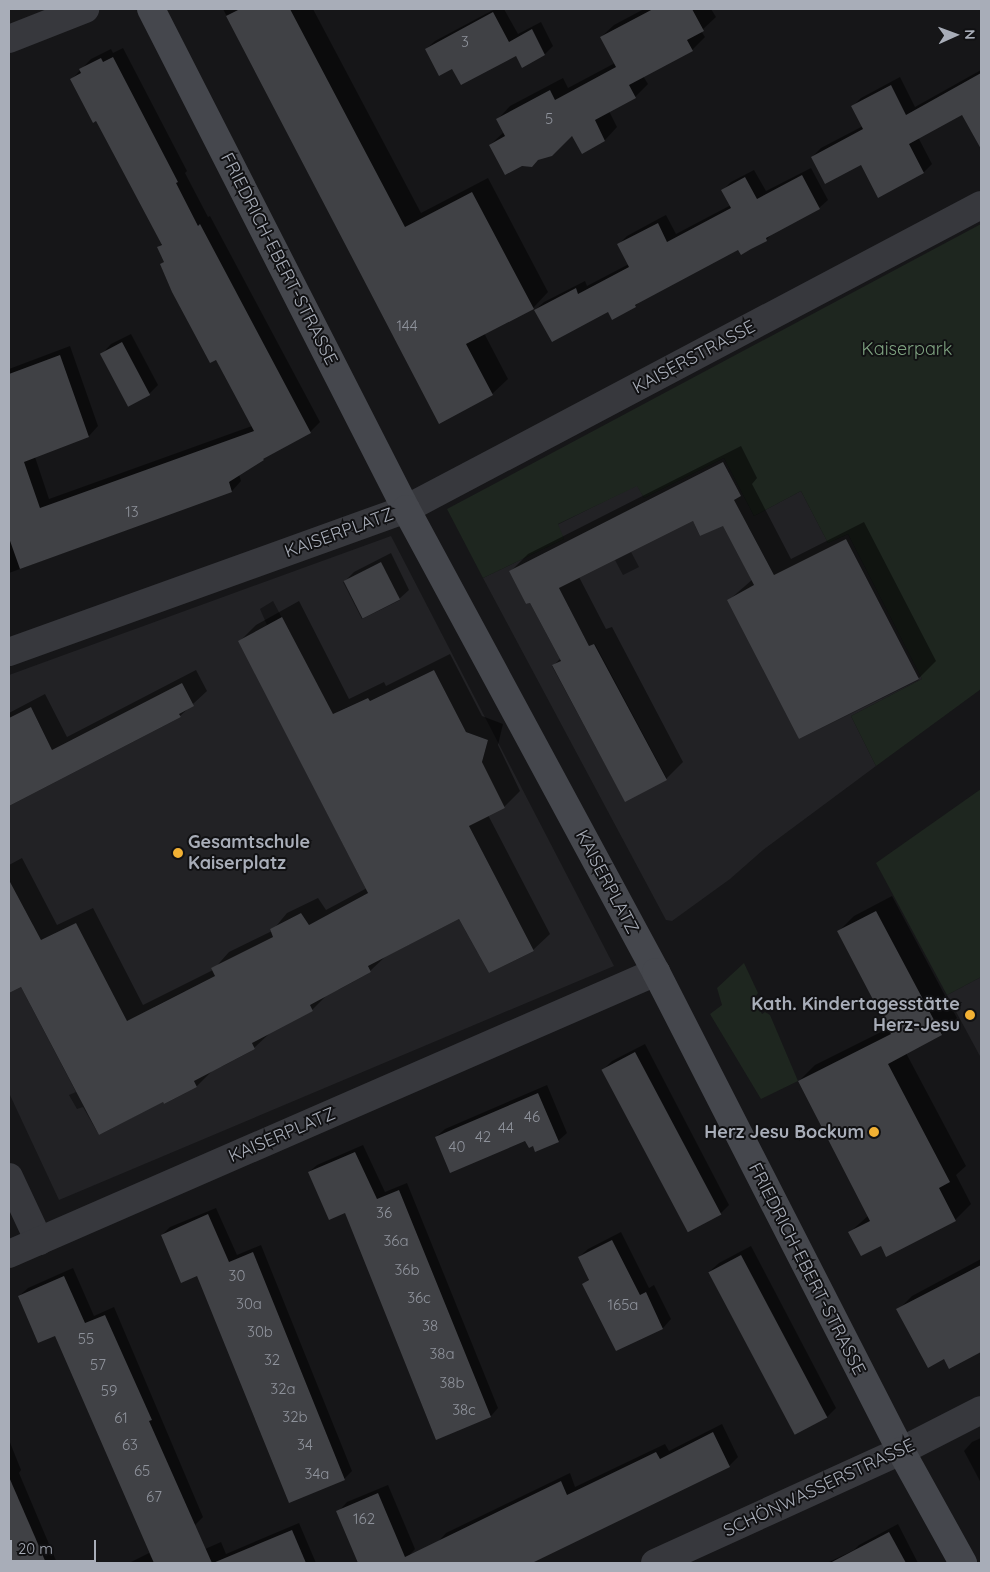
<!DOCTYPE html>
<html>
<head>
<meta charset="utf-8">
<style>
  body { margin:0 }
  #map { position:relative; width:990px; height:1572px; overflow:hidden; background:#161618; font-family:Quicksand,sans-serif }
  div>[style] { position:absolute }
  [style*='--x'] { left:calc(var(--x)*1px); top:calc(var(--y)*1px); width:calc(var(--w)*1px); rotate:calc(var(--a)*1deg) }
  .built>* { inset:0; background:#222225 }
  .green>* { inset:0; background:#1e261f }
  .shadow>* { inset:0; background:#0007 }
  .building>* { inset:0; background:#404145; transform-origin:0 0 }
  .street>* { height:28px; margin:-14px; padding:0 14px; transform-origin:14px; border-radius:14px; background:#37383d }
  .secondary>* { height:28px; margin:-14px; padding:0 14px; transform-origin:14px; border-radius:14px; background:#45474d }
  .dots>* { width:14px; height:14px; translate:-50% -50%; box-sizing:border-box; border:2px solid #111113; border-radius:50% }
  span { translate:-50% -50%; white-space:nowrap; text-align:center; line-height:1.15; -webkit-text-stroke:4px #111113; paint-order:stroke }
  .number-label { font-size:15px; color:#8e929b }
  .number-label span { -webkit-text-stroke-width:0 }
  .street-label { font-size:18px; color:#a8adb8 }
  .park-label { font-size:18px; color:#7fa381 }
  .poi-label { font-size:18px; color:#a8adb8; font-weight:700 }
  .left { translate:0 -50%; text-align:left }
  .right { translate:-100% -50%; text-align:right }
  .frame { position:absolute; inset:0; border:10px solid #a8adb8; pointer-events:none }
  .north { position:absolute; left:930px; top:10px; width:50px; height:50px; -webkit-text-stroke:4px #111113; paint-order:stroke; rotate:88deg; font-size:14px; font-weight:700; line-height:20px; text-align:center; color:#a8adb8 }
  .north::after { content:''; display:block; margin:auto; width:18px; height:22px; background:#a8adb8; clip-path:polygon(50% 0,100% 100%,50% 72%,0 100%) }
  .scale { position:absolute; left:10px; top:1540px; width:86px; height:22px; box-sizing:border-box; border:2px solid #a8adb8; border-top:0; padding-left:6px; font-size:15px; line-height:18px; white-space:nowrap; color:#a8adb8; -webkit-text-stroke:4px #111113; paint-order:stroke }
</style>
</head>
<body>
<div id="map">
  <div class="built">
    <div style="clip-path:polygon(evenodd,724px 458px,754px 516px,801px 491px,828px 543px,848px 534px,922px 679px,851px 716px,876px 766px,763px 850px,730px 879px,672px 921px,666px 920px,483px 578px,564px 539px,557px 525px,637px 485px,644px 498px,724px 458px,724px 463px,740px 496px,709px 512px,717px 528px,700px 536px,693px 521px,631px 552px,639px 567px,623px 575px,615px 560px,559px 588px,589px 646px,595px 644px,667px 779px,625px 801px,552px 666px,561px 661px,530px 603px,526px 604px,510px 571px,724px 463px,724px 458px,748px 526px,774px 575px,846px 539px,919px 680px,799px 739px,754px 585px,729px 535px,748px 526px)"></div>
    <div style="clip-path:polygon(evenodd,391px 536px,614px 966px,59px 1200px,9px 1093px,9px 993px,21px 987px,76px 1092px,69px 1095px,77px 1109px,83px 1107px,99px 1135px,137px 1115px,158px 1092px,164px 1104px,197px 1087px,191px 1075px,223px 1066px,255px 1049px,249px 1037px,313px 1011px,306px 999px,340px 989px,371px 972px,365px 959px,379px 960px,459px 919px,489px 973px,534px 951px,469px 826px,505px 808px,482px 762px,488px 740px,466px 732px,434px 670px,370px 701px,368px 698px,339px 711px,334px 717px,273px 601px,260px 609px,267px 625px,239px 641px,368px 893px,309px 925px,301px 913px,270px 929px,279px 948px,211px 968px,221px 987px,192px 1003px,185px 991px,154px 1007px,159px 1020px,133px 1033px,37px 948px,32px 923px,9px 880px,9px 806px,181px 717px,179px 714px,52px 750px,31px 707px,9px 718px,9px 675px,391px 536px,381px 562px,400px 600px,362px 619px,343px 582px,381px 562px)"></div>
    <div style="clip-path:polygon(981px 977px,981px 1058px,947px 995px)"></div>
  </div>
  <div class="green">
    <div style="clip-path:polygon(981px 224px,981px 689px,876px 766px,851px 716px,922px 679px,848px 534px,828px 543px,801px 491px,754px 516px,724px 458px,644px 498px,637px 486px,558px 524px,564px 539px,483px 578px,447px 509px)"></div>
    <div style="clip-path:polygon(981px 789px,981px 977px,947px 995px,876px 863px)"></div>
    <div style="clip-path:polygon(744px 963px,758px 993px,754px 999px,762px 1014px,765px 1012px,770px 1015px,798px 1081px,761px 1099px,710px 1014px,722px 1005px,717px 988px)"></div>
  </div>
  <div class="shadow">
    <div style="clip-path:polygon(223px 9px,313px 9px,421px 213px,488px 178px,548px 292px,533px 308px,484px 333px,508px 379px,492px 394px,440px 422px)"></div>
    <div style="clip-path:polygon(495px 9px,504px 9px,518px 34px,541px 22px,553px 46px,545px 54px,522px 66px,516px 55px,453px 67px,426px 49px,435px 41px)"></div>
    <div style="clip-path:polygon(644px 9px,711px 9px,716px 17px,701px 31px,705px 37px,692px 50px,643px 76px,648px 84px,635px 97px,609px 111px,617px 127px,605px 140px,582px 152px,572px 134px,490px 145px,504px 132px,498px 119px,510px 106px,563px 78px,568px 88px,615px 63px,601px 37px,614px 25px)"></div>
    <div style="clip-path:polygon(123px 48px,187px 171px,185px 173px,208px 217px,210px 216px,320px 422px,310px 432px,268px 454px,239px 474px,241px 481px,232px 491px,9px 573px,9px 369px,70px 346px,98px 426px,89px 436px,35px 457px,49px 499px,252px 426px,216px 358px,161px 265px,165px 261px,159px 247px,162px 243px,97px 120px,72px 79px,91px 59px,111px 49px,113px 53px)"></div>
    <div style="clip-path:polygon(981px 70px,981px 124px,971px 129px,962px 113px,918px 137px,932px 164px,924px 172px,812px 157px,821px 148px,863px 126px,853px 106px,861px 98px,900px 77px,915px 107px)"></div>
    <div style="clip-path:polygon(811px 168px,828px 200px,819px 208px,773px 233px,766px 240px,739px 248px,641px 301px,635px 306px,608px 311px,535px 310px,544px 302px,585px 281px,587px 286px,629px 264px,619px 244px,627px 236px,662px 217px,666px 215px,676px 234px,731px 205px,723px 190px,731px 182px,754px 170px,766px 191px)"></div>
    <div style="clip-path:polygon(131px 334px,158px 385px,149px 394px,102px 354px,111px 344px)"></div>
    <div style="clip-path:polygon(741px 446px,757px 478px,752px 484px,791px 559px,864px 522px,936px 661px,919px 678px,729px 600px,753px 579px,724px 524px,693px 520px,579px 577px,606px 629px,612px 627px,683px 762px,666px 779px,553px 666px,561px 658px,531px 601px,511px 571px,528px 554px)"></div>
    <div style="clip-path:polygon(391px 553px,409px 590px,399px 599px,344px 582px,354px 572px)"></div>
    <div style="clip-path:polygon(299px 601px,349px 699px,384px 682px,386px 686px,450px 654px,482px 716px,503px 724px,498px 745px,520px 791px,504px 807px,488px 815px,550px 934px,533px 950px,489px 972px,459px 917px,387px 955px,370px 971px,329px 993px,312px 1010px,271px 1032px,254px 1048px,213px 1070px,197px 1086px,164px 1102px,21px 986px,9px 991px,9px 865px,22px 858px,57px 925px,93px 908px,143px 1005px,213px 970px,229px 952px,272px 931px,287px 913px,318px 898px,326px 910px,367px 888px,240px 641px,256px 625px)"></div>
    <div style="clip-path:polygon(196px 670px,207px 691px,180px 716px,9px 805px,9px 713px,45px 694px,67px 737px)"></div>
    <div style="clip-path:polygon(892px 896px,957px 1018px,941px 1034px,906px 1053px,966px 1166px,956px 1175px,971px 1204px,955px 1220px,881px 1244px,850px 1232px,869px 1215px,799px 1081px,815px 1065px,889px 1028px,838px 932px,854px 916px)"></div>
    <div style="clip-path:polygon(645px 1044px,729px 1205px,720px 1214px,603px 1070px,612px 1061px)"></div>
    <div style="clip-path:polygon(547px 1085px,567px 1133px,558px 1141px,534px 1144px,526px 1139px,436px 1137px,445px 1129px)"></div>
    <div style="clip-path:polygon(363px 1145px,385px 1192px,407px 1183px,498px 1408px,491px 1416px,437px 1439px,345px 1211px,309px 1172px,317px 1165px)"></div>
    <div style="clip-path:polygon(216px 1208px,237px 1255px,261px 1245px,352px 1471px,344px 1479px,290px 1501px,198px 1274px,162px 1235px,170px 1227px)"></div>
    <div style="clip-path:polygon(621px 1232px,649px 1288px,654px 1285px,671px 1319px,663px 1328px,616px 1349px,584px 1284px,590px 1278px,579px 1257px,588px 1249px)"></div>
    <div style="clip-path:polygon(751px 1246px,836px 1408px,827px 1417px,709px 1272px,719px 1263px)"></div>
    <div style="clip-path:polygon(981px 1259px,981px 1351px,950px 1367px,945px 1358px,898px 1310px,912px 1296px)"></div>
    <div style="clip-path:polygon(73px 1268px,94px 1316px,114px 1307px,203px 1517px,195px 1525px,56px 1335px,19px 1296px,28px 1288px)"></div>
    <div style="clip-path:polygon(722px 1424px,738px 1457px,729px 1466px,529px 1563px,448px 1563px,438px 1542px,446px 1533px,570px 1473px,575px 1487px,665px 1444px,669px 1451px)"></div>
    <div style="clip-path:polygon(981px 1438px,981px 1483px,964px 1451px,972px 1442px)"></div>
    <div style="clip-path:polygon(9px 1440px,21px 1470px,19px 1473px,57px 1563px,9px 1563px)"></div>
    <div style="clip-path:polygon(388px 1485px,415px 1549px,406px 1559px,395px 1563px,360px 1563px,338px 1512px,347px 1502px)"></div>
    <div style="clip-path:polygon(299px 1523px,316px 1563px,190px 1563px,189px 1560px,196px 1553px,221px 1542px,226px 1554px)"></div>
    <div style="clip-path:polygon(898px 1524px,918px 1563px,827px 1563px,854px 1550px,859px 1545px)"></div>
    <div style="clip-path:polygon(149px 1553px,154px 1563px,129px 1563px)"></div>
  </div>
  <div class="building">
    <div style="clip-path:polygon(240px 9px,290px 9px,405px 227px,472px 192px,534px 309px,466px 344px,493px 395px,439px 424px,226px 16px)"></div>
    <div style="clip-path:polygon(653px 9px,692px 9px,704px 31px,687px 40px,693px 51px,629px 85px,636px 98px,595px 120px,605px 141px,582px 154px,572px 136px,552px 156px,538px 160px,532px 167px,522px 166px,505px 175px,489px 145px,505px 136px,496px 119px,550px 90px,555px 100px,616px 67px,600px 37px)"></div>
    <div style="clip-path:polygon(493px 12px,509px 42px,532px 29px,545px 55px,522px 68px,516px 56px,461px 85px,452px 69px,439px 76px,425px 49px)"></div>
    <div style="clip-path:polygon(113px 57px,178px 182px,176px 183px,198px 226px,200px 224px,311px 433px,263px 459px,264px 460px,229px 482px,232px 492px,20px 569px,9px 538px,9px 374px,60px 355px,89px 437px,24px 462px,40px 508px,254px 431px,216px 360px,210px 363px,172px 292px,160px 264px,164px 262px,157px 247px,162px 245px,96px 121px,93px 123px,70px 79px,81px 73px,79px 69px,101px 58px,103px 62px)"></div>
    <div style="clip-path:polygon(981px 73px,981px 149px,962px 115px,909px 144px,924px 173px,878px 198px,861px 165px,825px 184px,811px 157px,863px 129px,851px 106px,891px 85px,906px 115px)"></div>
    <div style="clip-path:polygon(802px 175px,820px 209px,766px 238px,767px 241px,751px 249px,741px 255px,738px 250px,635px 305px,636px 307px,612px 320px,608px 312px,552px 342px,534px 310px,576px 288px,578px 294px,629px 267px,617px 244px,658px 223px,667px 242px,731px 208px,721px 190px,745px 177px,757px 199px)"></div>
    <div style="left:122px;top:342px;width:60px;height:25px;rotate:62deg"></div>
    <div style="clip-path:polygon(723px 462px,741px 496px,734px 500px,774px 575px,846px 539px,919px 679px,799px 739px,727px 600px,754px 585px,723px 526px,700px 536px,693px 521px,559px 588px,589px 646px,594px 644px,667px 780px,625px 802px,552px 665px,561px 661px,530px 603px,526px 604px,509px 571px)"></div>
    <div style="left:381px;top:562px;width:42px;height:42px;rotate:63deg"></div>
    <div style="clip-path:polygon(282px 617px,333px 714px,368px 698px,370px 701px,434px 670px,466px 732px,488px 740px,482px 762px,505px 808px,469px 826px,534px 951px,489px 973px,459px 919px,368px 966px,371px 972px,310px 1005px,313px 1011px,252px 1043px,255px 1049px,194px 1081px,197px 1087px,164px 1104px,163px 1102px,99px 1135px,21px 987px,9px 993px,9px 880px,41px 940px,76px 923px,127px 1021px,215px 976px,211px 968px,273px 937px,270px 929px,301px 913px,309px 925px,368px 893px,238px 641px)"></div>
    <div style="clip-path:polygon(182px 683px,194px 706px,179px 714px,181px 717px,9px 806px,9px 718px,31px 707px,52px 750px)"></div>
    <div style="clip-path:polygon(876px 911px,942px 1035px,888px 1064px,950px 1182px,939px 1188px,956px 1221px,886px 1257px,881px 1246px,861px 1256px,848px 1232px,870px 1221px,798px 1081px,891px 1034px,837px 931px)"></div>
    <div style="left:635px;top:1052px;width:184px;height:38px;rotate:62deg"></div>
    <div style="clip-path:polygon(538px 1093px,559px 1142px,535px 1152px,533px 1146px,529px 1148px,525px 1141px,450px 1173px,435px 1137px)"></div>
    <div style="clip-path:polygon(355px 1152px,377px 1199px,399px 1190px,491px 1417px,436px 1440px,345px 1213px,329px 1220px,308px 1172px)"></div>
    <div style="clip-path:polygon(208px 1214px,229px 1262px,253px 1252px,345px 1480px,289px 1503px,197px 1276px,181px 1283px,161px 1235px)"></div>
    <div style="clip-path:polygon(612px 1240px,640px 1295px,646px 1292px,663px 1329px,616px 1351px,582px 1284px,589px 1280px,578px 1257px)"></div>
    <div style="left:741px;top:1255px;width:184px;height:37px;rotate:62deg"></div>
    <div style="clip-path:polygon(981px 1265px,981px 1352px,949px 1369px,944px 1359px,928px 1368px,896px 1309px)"></div>
    <div style="clip-path:polygon(64px 1276px,85px 1323px,105px 1315px,152px 1420px,149px 1421px,212px 1563px,154px 1563px,55px 1336px,38px 1343px,18px 1296px)"></div>
    <div style="clip-path:polygon(713px 1432px,730px 1467px,532px 1563px,358px 1563px,336px 1511px,378px 1493px,405px 1557px,561px 1481px,567px 1495px,656px 1452px,660px 1459px)"></div>
    <div style="clip-path:polygon(9px 1477px,35px 1537px,46px 1563px,9px 1563px)"></div>
    <div style="clip-path:polygon(292px 1530px,306px 1563px,213px 1563px)"></div>
    <div style="clip-path:polygon(889px 1532px,906px 1563px,830px 1563px)"></div>
  </div>
  <div class="street">
    <div style="--x:9;--y:39;--w:82;--a:-21.5"></div>
    <div style="--x:9;--y:652;--w:422;--a:-19.8"></div>
    <div style="--x:406;--y:509;--w:650;--a:-27.87"></div>
    <div style="--x:9;--y:1177;--w:71;--a:64.9"></div>
    <div style="--x:9;--y:1254;--w:706;--a:-23.55"></div>
    <div style="--x:655;--y:1563;--w:270;--a:-24.5"></div>
    <div style="--x:901;--y:1451;--w:90;--a:-27.1"></div>
  </div>
  <div class="secondary">
    <div style="--x:151;--y:9;--w:561;--a:62.98"></div>
    <div style="--x:406;--y:509;--w:526;--a:61.63"></div>
    <div style="--x:656;--y:972;--w:538;--a:62.91"></div>
    <div style="--x:901;--y:1451;--w:128;--a:61"></div>
  </div>
  <div class="dots">
    <div style="left:178px;top:853px;background:#f2b134"></div>
    <div style="left:970px;top:1015px;background:#f2b134"></div>
    <div style="left:874px;top:1132px;background:#f2b134"></div>
  </div>
  <div class="number-label">
    <span style="left:465px;top:42px">3</span>
    <span style="left:549px;top:119px">5</span>
    <span style="left:407px;top:326px">144</span>
    <span style="left:132px;top:512px">13</span>
    <span style="left:532px;top:1117px">46</span>
    <span style="left:506px;top:1128px">44</span>
    <span style="left:483px;top:1137px">42</span>
    <span style="left:457px;top:1147px">40</span>
    <span style="left:384px;top:1213px">36</span>
    <span style="left:396px;top:1241px">36a</span>
    <span style="left:407px;top:1270px">36b</span>
    <span style="left:237px;top:1276px">30</span>
    <span style="left:419px;top:1298px">36c</span>
    <span style="left:249px;top:1304px">30a</span>
    <span style="left:623px;top:1305px">165a</span>
    <span style="left:430px;top:1326px">38</span>
    <span style="left:260px;top:1332px">30b</span>
    <span style="left:86px;top:1339px">55</span>
    <span style="left:442px;top:1354px">38a</span>
    <span style="left:272px;top:1360px">32</span>
    <span style="left:98px;top:1365px">57</span>
    <span style="left:452px;top:1383px">38b</span>
    <span style="left:283px;top:1389px">32a</span>
    <span style="left:109px;top:1391px">59</span>
    <span style="left:464px;top:1410px">38c</span>
    <span style="left:295px;top:1417px">32b</span>
    <span style="left:121px;top:1418px">61</span>
    <span style="left:130px;top:1445px">63</span>
    <span style="left:305px;top:1445px">34</span>
    <span style="left:142px;top:1471px">65</span>
    <span style="left:317px;top:1474px">34a</span>
    <span style="left:154px;top:1497px">67</span>
    <span style="left:364px;top:1519px">162</span>
  </div>
  <div class="street-label">
    <span style="left:279px;top:259px;rotate:63deg">FRIEDRICH-EBERT-STRASSE</span>
    <span style="left:694px;top:357px;rotate:-28deg">KAISERSTRASSE</span>
    <span style="left:339px;top:533px;rotate:-20deg">KAISERPLATZ</span>
    <span style="left:607px;top:882px;rotate:62deg">KAISERPLATZ</span>
    <span style="left:282px;top:1135px;rotate:-23deg">KAISERPLATZ</span>
    <span style="left:807px;top:1269px;rotate:63deg">FRIEDRICH-EBERT-STRASSE</span>
    <span style="left:819px;top:1488px;rotate:-25deg">SCHÖNWASSERSTRASSE</span>
  </div>
  <div class="park-label">
    <span style="left:907px;top:349px">Kaiserpark</span>
  </div>
  <div class="poi-label">
    <span class="left" style="left:188px;top:853px">Gesamtschule<br>Kaiserplatz</span>
    <span class="right" style="left:960px;top:1015px">Kath. Kindertagesstätte<br>Herz-Jesu</span>
    <span class="right" style="left:864px;top:1132px">Herz Jesu Bockum</span>
  </div>
  <div class="frame"></div>
  <div class="north">N</div>
  <div class="scale">20 m</div>
</div>
</body>
</html>
